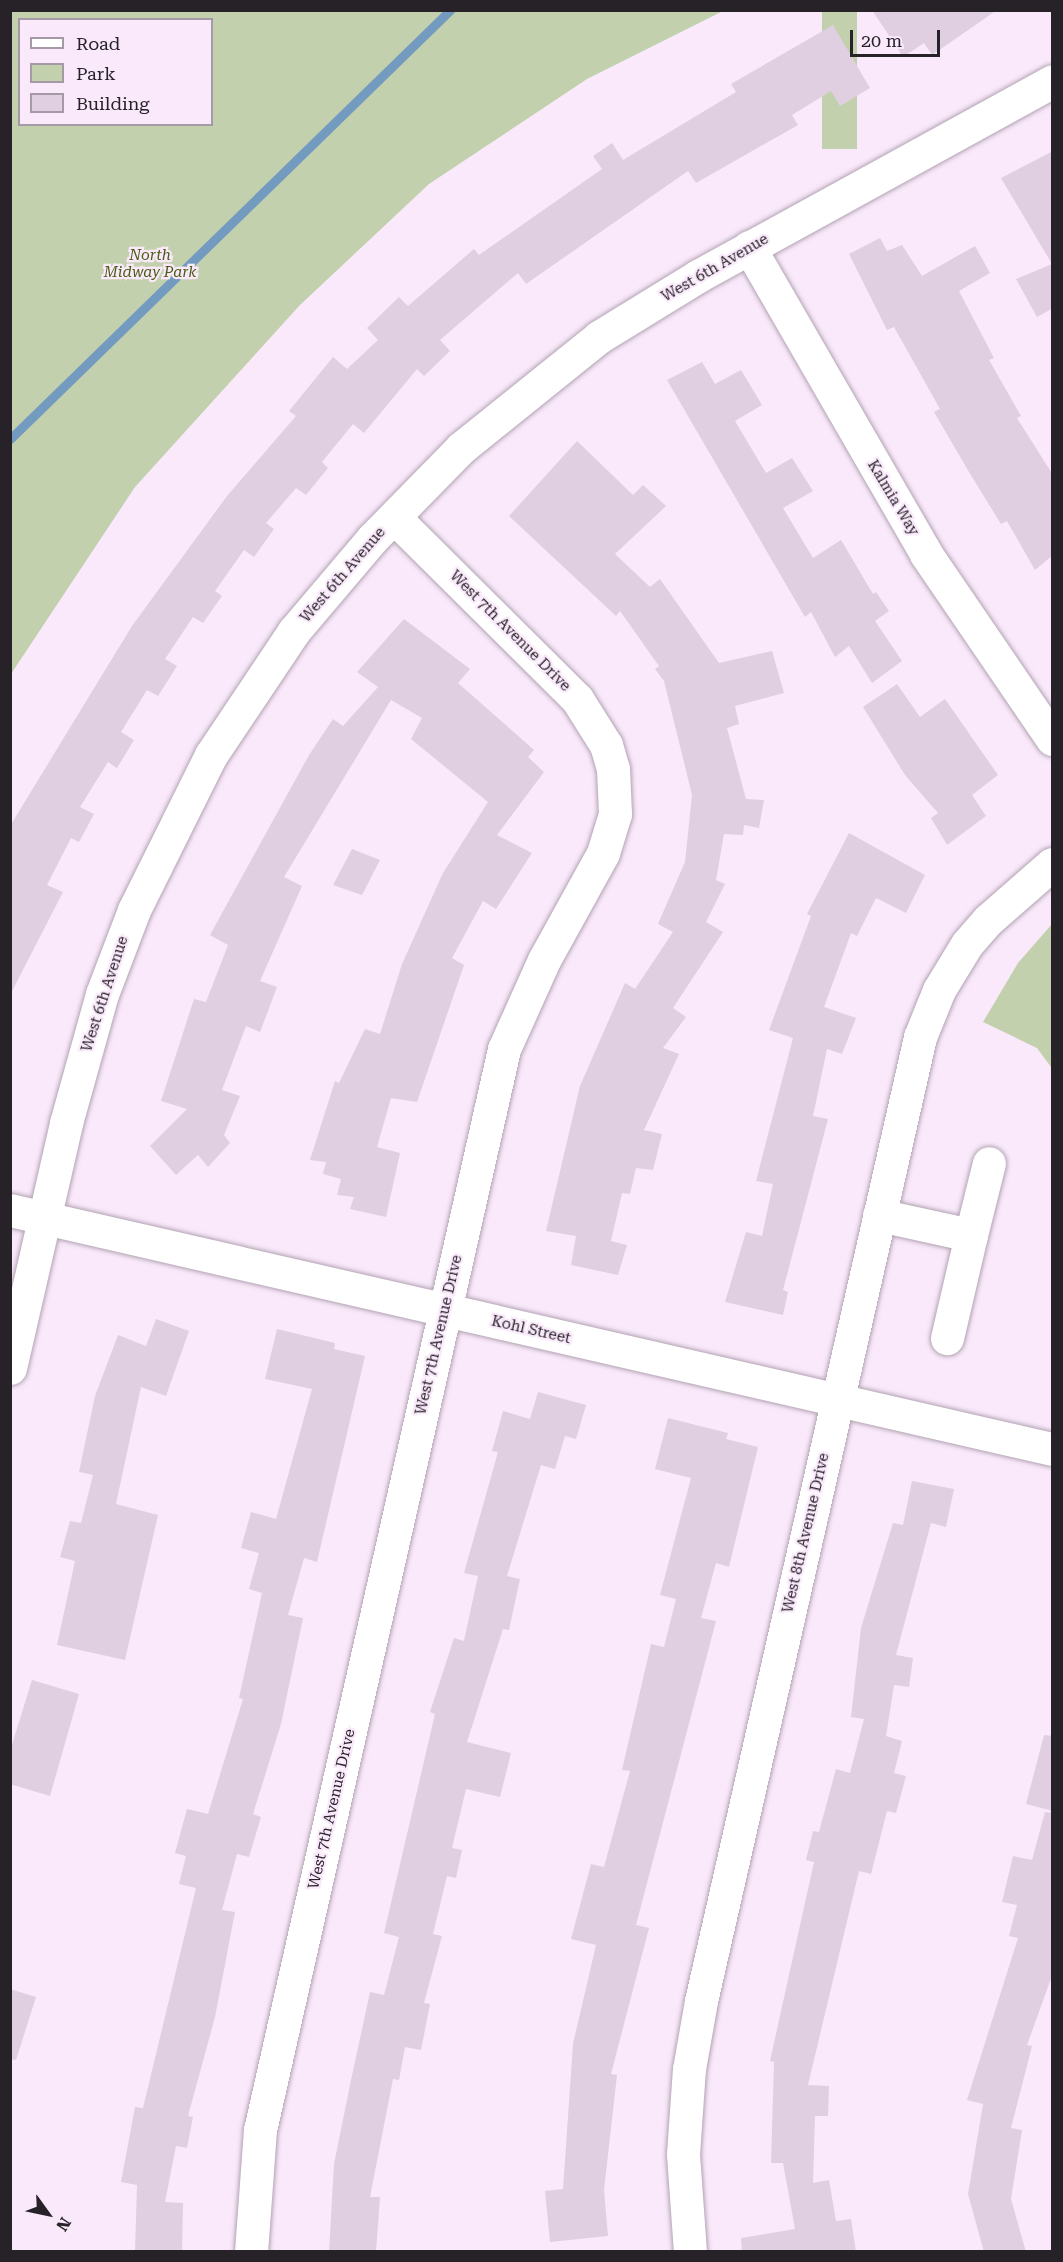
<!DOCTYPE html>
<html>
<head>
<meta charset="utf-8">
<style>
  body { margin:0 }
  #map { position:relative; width:1063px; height:2262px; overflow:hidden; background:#f9e9fa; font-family:"Roboto Serif",serif }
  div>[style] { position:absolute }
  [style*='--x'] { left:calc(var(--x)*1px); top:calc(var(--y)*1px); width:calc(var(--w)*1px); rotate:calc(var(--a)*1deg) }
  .green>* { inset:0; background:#c3d0ad; transform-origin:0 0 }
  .stream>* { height:9px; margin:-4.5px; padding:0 4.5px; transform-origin:4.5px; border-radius:4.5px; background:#739bc0 }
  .building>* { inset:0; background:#dfcfe0 }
  .roads { filter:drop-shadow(0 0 2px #b2a3b3) drop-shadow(0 0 2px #b2a3b3) }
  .minor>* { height:33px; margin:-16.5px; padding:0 16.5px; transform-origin:16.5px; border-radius:16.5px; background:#fff }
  span { translate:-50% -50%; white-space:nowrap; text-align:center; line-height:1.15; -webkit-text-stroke:4.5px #f9e9fa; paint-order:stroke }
  .park-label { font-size:15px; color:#495d12; font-style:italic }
  .street-label { font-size:15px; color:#272228 }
  .frame { position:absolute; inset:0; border:12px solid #272228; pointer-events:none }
  .legend { position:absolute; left:18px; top:18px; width:195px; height:108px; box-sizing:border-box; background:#f9e9fa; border:2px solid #a599a6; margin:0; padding:8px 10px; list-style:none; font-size:18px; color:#272228 }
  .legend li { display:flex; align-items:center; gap:12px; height:30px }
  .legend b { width:30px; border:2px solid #a599a6 }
  .north { position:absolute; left:18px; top:2184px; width:60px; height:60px; -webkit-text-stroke:4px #f9e9fa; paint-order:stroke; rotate:123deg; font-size:16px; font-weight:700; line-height:24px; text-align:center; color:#272228 }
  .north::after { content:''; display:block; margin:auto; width:21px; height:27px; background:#272228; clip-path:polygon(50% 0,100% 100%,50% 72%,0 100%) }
  .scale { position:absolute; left:850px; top:30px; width:90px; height:27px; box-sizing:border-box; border:3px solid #272228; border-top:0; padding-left:8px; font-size:18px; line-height:21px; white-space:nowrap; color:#272228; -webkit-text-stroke:4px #f9e9fa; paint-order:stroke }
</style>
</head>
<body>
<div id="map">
  <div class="green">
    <div style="clip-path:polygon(evenodd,11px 10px,723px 10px,723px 11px,587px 79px,429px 184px,299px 306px,135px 487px,11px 674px,11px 10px,20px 20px,212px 20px,212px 124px,20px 124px,20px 20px)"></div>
    <div style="left:822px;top:11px;width:35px;height:138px"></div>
    <div style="clip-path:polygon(1052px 924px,1052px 1064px,1051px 1067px,1037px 1048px,983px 1022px,1018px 963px)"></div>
  </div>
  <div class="stream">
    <div style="--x:10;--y:439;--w:615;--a:-44.27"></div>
  </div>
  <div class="building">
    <div style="clip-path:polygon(872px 10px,997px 10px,932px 55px,924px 43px,903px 57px)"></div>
    <div style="clip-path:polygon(833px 25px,870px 88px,840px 106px,831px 91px,792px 115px,798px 125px,696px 183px,688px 171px,526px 284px,518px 273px,440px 340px,450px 351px,424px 376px,417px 369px,364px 433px,353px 424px,322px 462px,328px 468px,306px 495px,296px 488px,266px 523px,274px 529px,254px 557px,244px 550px,215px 591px,222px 596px,203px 623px,193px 617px,165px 659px,177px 666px,158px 696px,147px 690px,121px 732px,134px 740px,117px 768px,108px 762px,80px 807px,94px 814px,79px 842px,71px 838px,47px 885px,63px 892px,10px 995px,10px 826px,132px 626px,227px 496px,296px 416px,289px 411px,333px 357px,347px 369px,378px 340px,367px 328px,399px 297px,408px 306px,474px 249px,479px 255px,602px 169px,593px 156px,612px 143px,623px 160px,736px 92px,731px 84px)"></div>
    <div style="clip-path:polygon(1053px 151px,1053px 308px,1037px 317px,1016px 279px,1052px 264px,1001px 178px)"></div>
    <div style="clip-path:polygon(880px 238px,887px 251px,902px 245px,922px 276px,975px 246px,990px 273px,959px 291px,994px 358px,989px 360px,1021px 416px,1017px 418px,1053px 475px,1053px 555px,1035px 570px,1007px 521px,1001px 524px,969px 472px,934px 412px,940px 409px,894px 327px,887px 330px,849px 254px)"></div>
    <div style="clip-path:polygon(702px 362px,715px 384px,741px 370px,762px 405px,735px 421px,766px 473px,792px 458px,813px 491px,783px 508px,813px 558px,841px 540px,873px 594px,876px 592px,889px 611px,875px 621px,902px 661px,872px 683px,849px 646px,835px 657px,811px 612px,805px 617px,667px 380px)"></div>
    <div style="clip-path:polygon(577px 441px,633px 495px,643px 485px,666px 506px,615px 554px,650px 587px,660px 579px,719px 663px,772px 651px,784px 693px,735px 706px,739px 724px,727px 728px,746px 799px,764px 800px,759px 828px,744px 825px,743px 835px,724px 834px,716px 880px,725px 884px,706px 922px,723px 932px,673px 1008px,686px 1017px,663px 1048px,679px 1054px,644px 1130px,662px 1134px,653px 1170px,636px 1168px,630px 1194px,622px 1193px,611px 1241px,627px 1245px,618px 1275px,571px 1265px,576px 1236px,546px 1231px,580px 1086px,625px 983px,635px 989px,673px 932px,658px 924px,685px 862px,692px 795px,664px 681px,655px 669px,659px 666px,620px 611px,616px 616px,509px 516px)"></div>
    <div style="clip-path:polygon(404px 619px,470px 669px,458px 683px,534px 750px,528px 757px,544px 772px,497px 835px,532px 853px,496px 909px,483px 901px,452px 958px,464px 965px,417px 1102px,391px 1098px,377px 1147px,400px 1153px,386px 1217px,350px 1209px,354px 1197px,337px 1195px,341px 1179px,323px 1174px,326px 1162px,310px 1160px,335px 1081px,339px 1083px,365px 1029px,380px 1034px,402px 964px,443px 873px,488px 802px,411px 739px,422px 718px,391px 700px,284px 877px,302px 886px,260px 981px,277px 987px,260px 1032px,246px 1026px,222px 1090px,240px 1096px,224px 1135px,230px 1143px,208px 1167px,198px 1155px,176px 1175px,150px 1146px,187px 1109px,161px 1101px,194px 999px,206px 1002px,228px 945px,210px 935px,309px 755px,333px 719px,343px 726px,378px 687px,357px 672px)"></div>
    <div style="clip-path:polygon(897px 684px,920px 717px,945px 699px,998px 775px,972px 795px,986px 816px,947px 845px,931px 818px,938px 813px,905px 775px,863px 707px)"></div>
    <div style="clip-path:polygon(849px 833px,925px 875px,906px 913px,876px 898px,857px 936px,851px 933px,824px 1007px,856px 1018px,842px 1054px,827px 1049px,813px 1116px,828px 1119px,783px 1290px,788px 1292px,783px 1315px,725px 1302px,746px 1232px,762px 1236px,773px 1184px,756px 1181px,793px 1038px,769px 1030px,811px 916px,807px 914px)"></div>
    <div style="clip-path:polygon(352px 849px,380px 860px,362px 895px,333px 885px)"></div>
    <div style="clip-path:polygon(156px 1319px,189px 1331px,166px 1396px,141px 1387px,116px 1504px,158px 1515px,125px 1660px,57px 1645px,75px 1561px,60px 1557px,70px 1521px,81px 1523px,93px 1475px,79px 1472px,95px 1396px,118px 1335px,146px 1346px)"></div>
    <div style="clip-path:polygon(277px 1329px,335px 1343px,334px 1349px,365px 1356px,317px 1562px,304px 1558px,288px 1615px,303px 1618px,281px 1724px,253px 1814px,261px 1817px,249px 1857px,237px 1854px,222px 1910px,235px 1912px,215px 2017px,188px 2116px,193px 2117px,187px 2148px,176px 2146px,165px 2202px,183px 2203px,182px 2252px,135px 2252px,137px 2185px,121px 2182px,135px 2107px,143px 2108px,196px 1888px,179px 1884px,186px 1856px,175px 1853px,187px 1809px,208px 1814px,243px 1699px,239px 1698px,262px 1593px,249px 1589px,259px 1553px,241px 1548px,251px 1512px,276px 1519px,312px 1389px,265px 1379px)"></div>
    <div style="clip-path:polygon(538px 1392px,586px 1405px,576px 1439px,565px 1436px,555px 1469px,541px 1465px,507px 1576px,520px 1579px,509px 1630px,503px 1629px,467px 1742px,511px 1753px,500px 1797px,466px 1789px,452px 1848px,462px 1850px,456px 1878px,447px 1876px,433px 1934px,442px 1936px,424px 2003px,430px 2004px,421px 2050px,405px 2047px,399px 2080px,393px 2079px,370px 2197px,380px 2197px,376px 2252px,329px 2252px,334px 2164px,350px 2085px,370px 1992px,384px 1995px,399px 1937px,384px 1933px,435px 1714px,430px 1712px,454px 1638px,464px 1641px,478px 1576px,464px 1573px,498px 1452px,492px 1451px,503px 1411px,530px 1419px)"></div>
    <div style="clip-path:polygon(668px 1418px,728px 1433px,726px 1439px,758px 1447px,729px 1567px,716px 1563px,701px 1618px,716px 1621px,636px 1925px,649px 1928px,611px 2074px,617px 2075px,604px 2190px,608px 2236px,550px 2242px,545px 2191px,563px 2189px,573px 2044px,596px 1945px,571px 1939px,591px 1864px,604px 1867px,630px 1771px,622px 1770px,651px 1644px,664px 1647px,676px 1599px,660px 1595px,691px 1478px,655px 1469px)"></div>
    <div style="clip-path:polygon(912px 1481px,954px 1489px,946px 1527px,931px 1523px,896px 1655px,913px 1658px,909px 1687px,894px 1685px,886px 1736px,902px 1741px,894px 1773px,906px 1776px,896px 1813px,887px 1811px,871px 1874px,859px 1871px,808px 2085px,829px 2086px,828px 2116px,815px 2116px,813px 2183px,829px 2180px,836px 2221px,851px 2219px,856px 2252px,742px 2252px,741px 2238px,795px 2229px,783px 2163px,771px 2163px,774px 2062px,770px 2061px,814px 1862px,806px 1860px,813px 1831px,819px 1832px,836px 1769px,850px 1773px,864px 1719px,851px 1717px,861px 1628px,893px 1523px,903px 1525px)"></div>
    <div style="clip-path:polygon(32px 1680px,79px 1694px,50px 1796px,10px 1784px,10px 1751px)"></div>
    <div style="clip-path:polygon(1044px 1735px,1053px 1736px,1053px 1811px,1026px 1804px)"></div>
    <div style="clip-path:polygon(1045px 1812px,1053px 1813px,1053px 1973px,1027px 2045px,1032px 2046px,1011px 2128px,1022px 2130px,1011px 2199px,1026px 2252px,984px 2252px,968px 2194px,983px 2104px,967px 2100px,1018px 1938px,1009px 1936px,1017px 1905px,1002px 1902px,1013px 1856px,1032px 1860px)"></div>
    <div style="clip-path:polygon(10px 1989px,36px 1997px,16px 2060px,10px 2059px)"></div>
  </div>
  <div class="roads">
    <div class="minor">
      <div style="--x:749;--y:247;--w:354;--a:60"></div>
      <div style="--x:926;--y:554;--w:224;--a:55.7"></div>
      <div style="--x:10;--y:1210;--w:1069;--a:12.92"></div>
      <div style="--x:879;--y:1215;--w:94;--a:12.3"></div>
      <div style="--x:971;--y:1235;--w:106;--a:103.1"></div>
      <div style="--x:971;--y:1235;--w:74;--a:-76"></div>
      <div style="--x:10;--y:1368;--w:251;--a:-77.1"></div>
      <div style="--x:66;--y:1123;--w:134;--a:-74.4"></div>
      <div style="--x:102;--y:994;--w:90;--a:-69.1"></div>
      <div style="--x:134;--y:910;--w:173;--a:-63.6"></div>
      <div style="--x:211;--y:755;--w:149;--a:-56.2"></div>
      <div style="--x:294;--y:631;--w:121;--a:-49.7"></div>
      <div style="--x:372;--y:539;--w:127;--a:-45.6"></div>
      <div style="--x:461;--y:448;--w:177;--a:-38.8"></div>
      <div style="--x:599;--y:337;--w:116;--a:-31.6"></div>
      <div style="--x:698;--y:276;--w:404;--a:-28.8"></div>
      <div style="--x:251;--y:2252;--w:122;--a:-85.8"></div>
      <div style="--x:260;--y:2130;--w:1108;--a:-77.28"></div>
      <div style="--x:504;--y:1049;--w:98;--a:-65.8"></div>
      <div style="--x:544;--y:960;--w:122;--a:-61.1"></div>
      <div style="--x:603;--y:853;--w:41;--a:-72.9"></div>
      <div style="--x:615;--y:814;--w:45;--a:-92.5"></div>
      <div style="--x:613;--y:769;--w:25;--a:-106"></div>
      <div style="--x:606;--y:745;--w:54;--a:-122.2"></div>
      <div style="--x:577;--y:699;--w:258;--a:-135.2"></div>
      <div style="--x:690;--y:2252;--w:98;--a:-94.1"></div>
      <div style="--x:683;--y:2154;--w:85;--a:-86"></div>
      <div style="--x:689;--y:2069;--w:69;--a:-80"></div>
      <div style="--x:701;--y:2001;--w:989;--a:-77.2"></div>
      <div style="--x:920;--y:1037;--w:51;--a:-68"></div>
      <div style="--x:939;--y:990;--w:54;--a:-58.7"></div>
      <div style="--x:967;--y:944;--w:32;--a:-49"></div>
      <div style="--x:988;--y:920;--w:85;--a:-41.2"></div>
    </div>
  </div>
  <div class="park-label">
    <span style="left:150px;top:264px">North<br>Midway Park</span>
  </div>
  <div class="street-label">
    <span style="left:715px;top:268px;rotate:-30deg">West 6th Avenue</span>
    <span style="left:893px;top:498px;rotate:59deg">Kalmia Way</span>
    <span style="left:343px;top:575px;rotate:-49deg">West 6th Avenue</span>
    <span style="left:510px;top:631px;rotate:45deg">West 7th Avenue Drive</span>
    <span style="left:105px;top:994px;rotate:-72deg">West 6th Avenue</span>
    <span style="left:531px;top:1330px;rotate:13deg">Kohl Street</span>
    <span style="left:439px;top:1335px;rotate:-77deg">West 7th Avenue Drive</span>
    <span style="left:806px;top:1533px;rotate:-77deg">West 8th Avenue Drive</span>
    <span style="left:332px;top:1809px;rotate:-77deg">West 7th Avenue Drive</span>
  </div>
  <div class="frame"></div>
  <ul class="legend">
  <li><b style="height:8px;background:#fff"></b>Road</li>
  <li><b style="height:16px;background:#c3d0ad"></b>Park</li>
  <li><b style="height:16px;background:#dfcfe0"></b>Building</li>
  </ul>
  <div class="north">N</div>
  <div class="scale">20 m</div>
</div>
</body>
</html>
